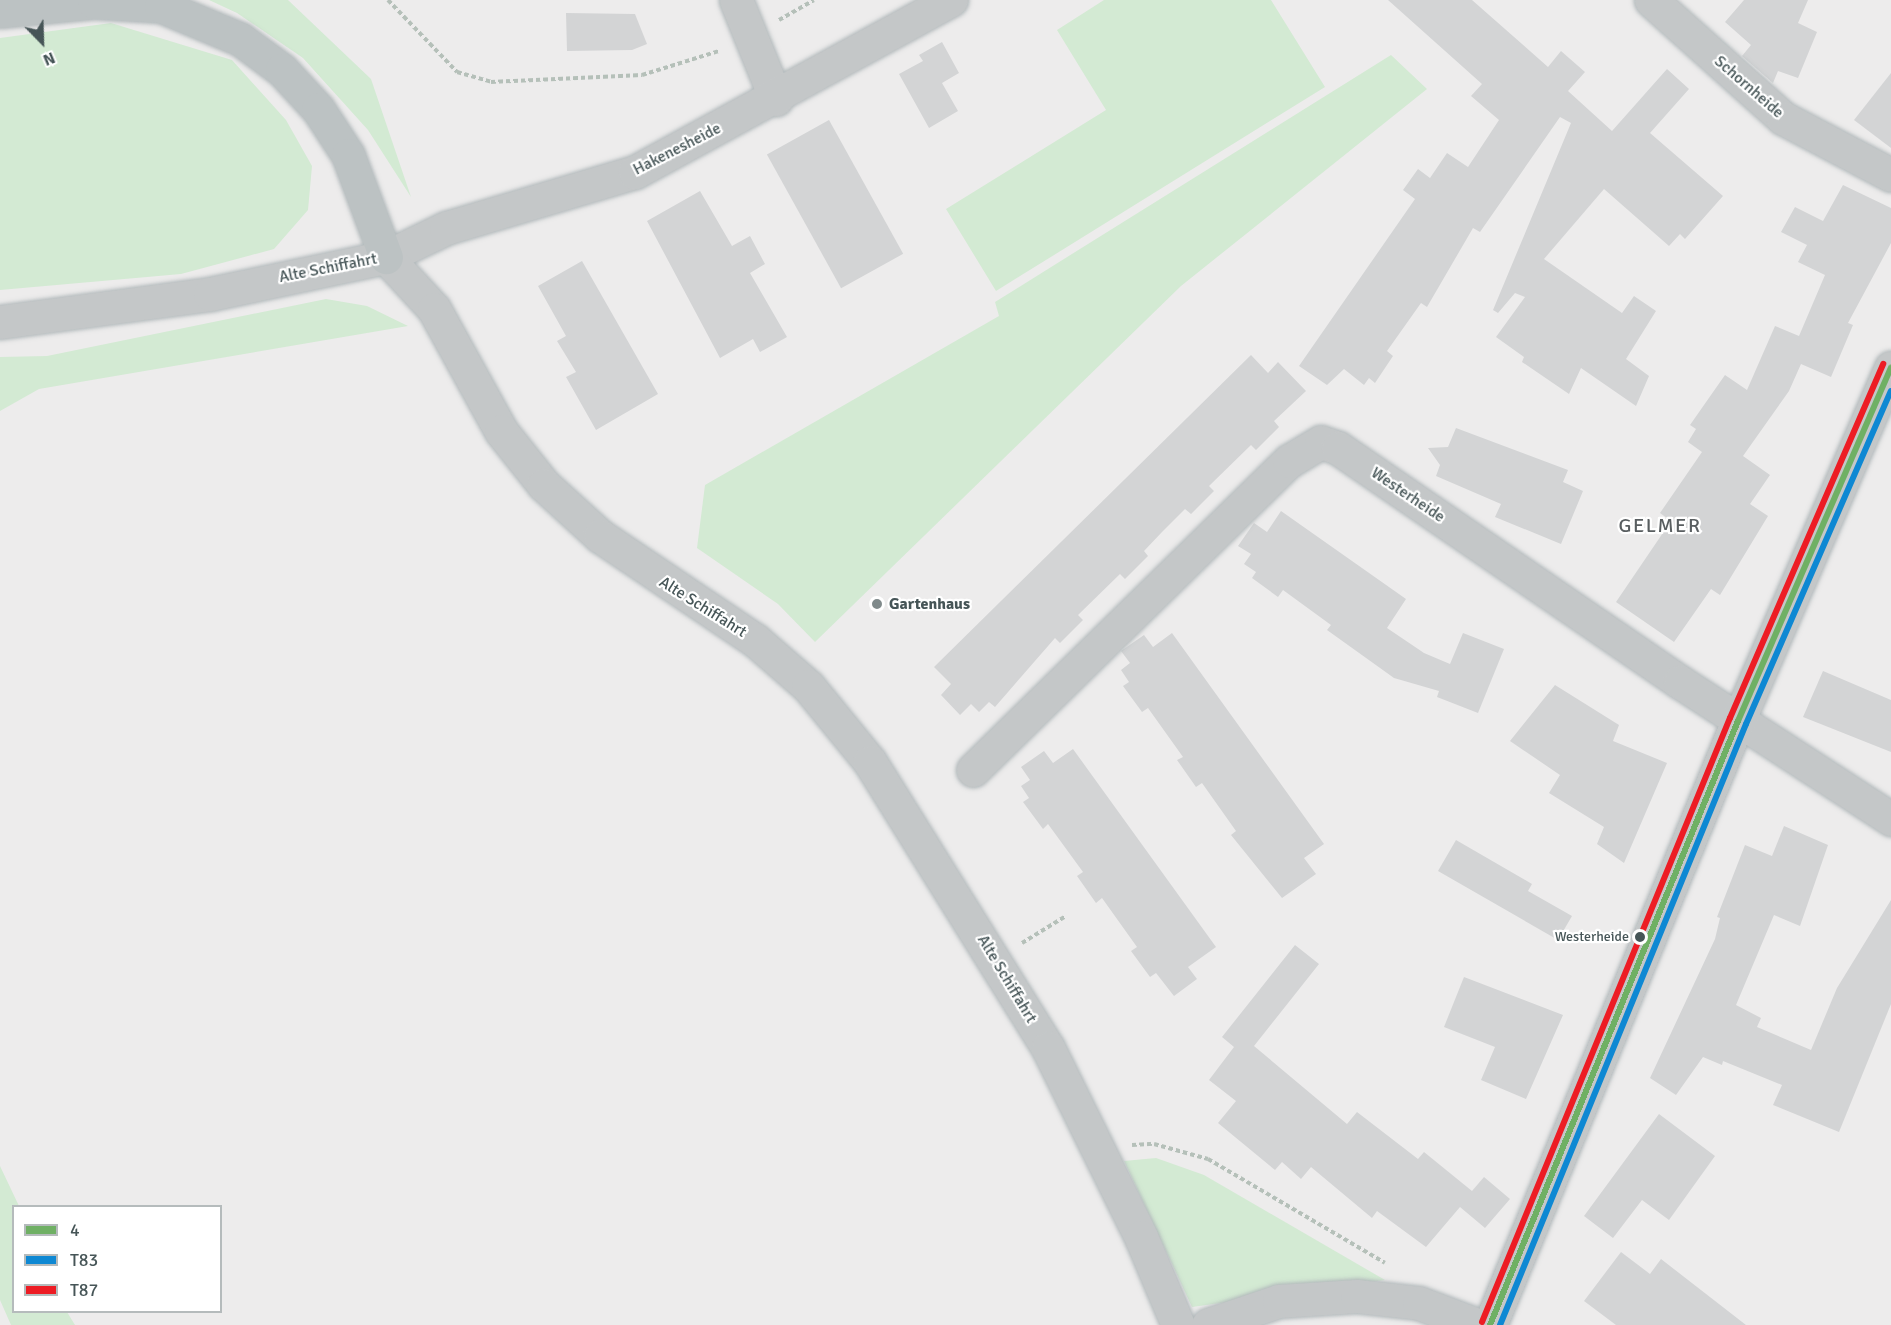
<!DOCTYPE html>
<html>
<head>
<meta charset="utf-8">
<style>
  body { margin:0 }
  #map { position:relative; width:1891px; height:1325px; overflow:hidden; background:#edecec; font-family:Signika,sans-serif }
  div>[style] { position:absolute }
  [style*='--x'] { left:calc(var(--x)*1px); top:calc(var(--y)*1px); width:calc(var(--w)*1px); rotate:calc(var(--a)*1deg) }
  .green>* { inset:0; background:#d3ead3 }
  .building>* { inset:0; background:#d3d4d5; transform-origin:0 0 }
  .path>* { height:4px; margin-top:-2px; transform-origin:0; background:repeating-linear-gradient(90deg,#b5c0b9 0 4.5px,transparent 0 7.5px) }
  .roads { filter:drop-shadow(0 0 2px #b2b9bb) drop-shadow(0 0 2px #b2b9bb) }
  .minor>* { height:33px; margin:-16.5px; padding:0 16.5px; transform-origin:16.5px; border-radius:16.5px; background:#c4c7c8 }
  .tertiary>* { height:33px; margin:-16.5px; padding:0 16.5px; transform-origin:16.5px; border-radius:16.5px; background:#c4c7c8 }
  .trunk>* { height:33px; margin:-16.5px; padding:0 16.5px; transform-origin:16.5px; border-radius:16.5px; background:#bcc2c3 }
  .bus-1>* { height:6px; margin:-3px; padding:0 3px; transform-origin:3px; border-radius:3px; background:#6fb064 }
  .bus-2>* { height:6px; margin:-3px; padding:0 3px; transform-origin:3px; border-radius:3px; background:#0e88d3 }
  .bus-3>* { height:6px; margin:-3px; padding:0 3px; transform-origin:3px; border-radius:3px; background:#ed1c24 }
  .dots>* { width:16px; height:16px; translate:-50% -50%; box-sizing:border-box; border:3px solid #fff; border-radius:50% }
  span { translate:-50% -50%; white-space:nowrap; text-align:center; line-height:1.15; -webkit-text-stroke:4.5px #fff; paint-order:stroke }
  .bus-label { font-size:14px; color:#465557 }
  .right { translate:-100% -50%; text-align:right }
  .street-label { font-size:16px; color:#465557 }
  .poi-label { font-size:16px; color:#465557; font-weight:700 }
  .left { translate:0 -50%; text-align:left }
  .quarter-label { font-size:20px; color:#595e60; letter-spacing:1.5px }
  .legend { position:absolute; left:12px; top:1205px; width:210px; height:108px; box-sizing:border-box; background:#fff; border:2px solid #b5bbbc; margin:0; padding:8px 10px; list-style:none; font-size:18px; color:#465557 }
  .legend li { display:flex; align-items:center; gap:12px; height:30px }
  .legend b { width:30px; border:2px solid #b5bbbc }
  .north { position:absolute; left:12px; top:12px; width:60px; height:60px; -webkit-text-stroke:4px #fff; paint-order:stroke; rotate:157deg; font-size:16px; font-weight:700; line-height:24px; text-align:center; color:#465557 }
  .north::after { content:''; display:block; margin:auto; width:21px; height:27px; background:#465557; clip-path:polygon(50% 0,100% 100%,50% 72%,0 100%) }
</style>
</head>
<body>
<div id="map">
  <div class="green">
    <div style="clip-path:polygon(209px 0,288px 0,371px 79px,411px 197px,368px 130px,303px 58px,237px 13px)"></div>
    <div style="clip-path:polygon(1104px 0,1271px 0,1325px 87px,996px 291px,946px 209px,1106px 110px,1057px 30px)"></div>
    <div style="clip-path:polygon(111px 23px,232px 60px,286px 120px,312px 166px,308px 210px,274px 249px,181px 274px,0 290px,0 38px)"></div>
    <div style="clip-path:polygon(1391px 55px,1427px 89px,1181px 286px,815px 642px,778px 604px,697px 548px,705px 485px,999px 316px,995px 302px)"></div>
    <div style="clip-path:polygon(326px 299px,367px 306px,408px 326px,39px 389px,0 411px,0 357px,47px 356px)"></div>
    <div style="clip-path:polygon(1156px 1158px,1204px 1175px,1385px 1280px,1192px 1307px,1124px 1161px)"></div>
    <div style="clip-path:polygon(0 1166px,19px 1206px,14px 1206px,14px 1312px,67px 1312px,75px 1325px,11px 1325px,0 1300px)"></div>
  </div>
  <div class="building">
    <div style="clip-path:polygon(1388px 0,1472px 0,1548px 67px,1561px 51px,1585px 72px,1568px 91px,1612px 131px,1667px 69px,1689px 89px,1650px 133px,1723px 196px,1685px 239px,1680px 234px,1669px 246px,1604px 189px,1544px 259px,1622px 313px,1634px 296px,1656px 311px,1626px 359px,1649px 376px,1636px 406px,1581px 368px,1569px 394px,1522px 362px,1524px 357px,1496px 337px,1525px 297px,1515px 293px,1498px 313px,1493px 310px,1571px 123px,1560px 117px,1480px 232px,1473px 228px,1427px 307px,1421px 303px,1387px 351px,1393px 356px,1375px 383px,1369px 378px,1364px 385px,1344px 369px,1327px 385px,1299px 366px,1415px 199px,1403px 190px,1418px 169px,1430px 178px,1447px 153px,1468px 167px,1499px 120px,1471px 96px,1482px 84px)"></div>
    <div style="clip-path:polygon(1744px 0,1808px 0,1798px 23px,1817px 32px,1798px 78px,1778px 71px,1773px 83px,1742px 56px,1751px 45px,1725px 22px)"></div>
    <div style="clip-path:polygon(566px 13px,635px 14px,647px 44px,632px 50px,567px 51px)"></div>
    <div style="clip-path:polygon(942px 42px,959px 73px,942px 83px,958px 111px,929px 128px,899px 74px,923px 61px,919px 55px)"></div>
    <div style="clip-path:polygon(1891px 73px,1891px 148px,1854px 120px)"></div>
    <div style="left:829px;top:120px;width:153px;height:71px;rotate:61deg"></div>
    <div style="clip-path:polygon(1843px 185px,1891px 208px,1891px 243px,1848px 323px,1853px 325px,1831px 377px,1801px 364px,1789px 391px,1743px 456px,1770px 475px,1750px 504px,1768px 516px,1720px 595px,1711px 589px,1674px 642px,1616px 602px,1671px 521px,1660px 513px,1702px 452px,1688px 442px,1696px 429px,1690px 425px,1725px 375px,1747px 390px,1775px 326px,1799px 336px,1825px 275px,1798px 262px,1807px 245px,1781px 232px,1795px 207px,1823px 221px)"></div>
    <div style="clip-path:polygon(700px 191px,732px 246px,750px 236px,765px 264px,750px 273px,787px 337px,760px 352px,753px 339px,720px 358px,647px 221px)"></div>
    <div style="clip-path:polygon(582px 261px,658px 394px,596px 430px,566px 377px,576px 372px,557px 341px,566px 336px,538px 286px)"></div>
    <div style="clip-path:polygon(1251px 355px,1268px 373px,1278px 362px,1306px 391px,1274px 421px,1279px 427px,1256px 450px,1251px 445px,1209px 486px,1214px 491px,1191px 514px,1185px 509px,1162px 532px,1144px 551px,1148px 556px,1125px 579px,1120px 574px,1078px 615px,1083px 620px,1060px 643px,1055px 638px,995px 707px,989px 702px,979px 712px,971px 704px,960px 715px,941px 695px,951px 684px,934px 667px)"></div>
    <div style="clip-path:polygon(1456px 428px,1568px 470px,1563px 482px,1583px 491px,1561px 544px,1495px 517px,1501px 504px,1436px 476px,1440px 465px,1428px 448px,1448px 447px)"></div>
    <div style="clip-path:polygon(1281px 511px,1406px 599px,1387px 628px,1424px 653px,1450px 664px,1463px 633px,1504px 649px,1478px 713px,1437px 697px,1439px 691px,1394px 678px,1327px 630px,1331px 625px,1283px 590px,1278px 597px,1252px 578px,1256px 572px,1244px 564px,1251px 554px,1238px 546px,1254px 523px,1267px 532px)"></div>
    <div style="clip-path:polygon(1172px 633px,1324px 844px,1304px 858px,1316px 874px,1282px 898px,1231px 835px,1236px 831px,1202px 783px,1196px 787px,1177px 760px,1183px 757px,1148px 708px,1142px 712px,1123px 686px,1129px 682px,1121px 670px,1130px 663px,1121px 651px,1144px 635px,1153px 647px)"></div>
    <div style="clip-path:polygon(1823px 671px,1891px 700px,1891px 752px,1803px 717px)"></div>
    <div style="clip-path:polygon(1555px 685px,1619px 725px,1613px 741px,1667px 763px,1624px 863px,1597px 844px,1604px 827px,1549px 793px,1560px 775px,1510px 741px)"></div>
    <div style="clip-path:polygon(1073px 749px,1216px 947px,1188px 967px,1197px 979px,1174px 996px,1156px 973px,1150px 977px,1131px 951px,1137px 947px,1102px 898px,1096px 903px,1077px 876px,1083px 872px,1048px 824px,1043px 829px,1023px 802px,1029px 798px,1021px 786px,1030px 780px,1021px 767px,1044px 751px,1053px 763px)"></div>
    <div style="clip-path:polygon(1784px 826px,1828px 845px,1800px 926px,1774px 915px,1736px 1005px,1761px 1018px,1757px 1027px,1811px 1050px,1837px 988px,1891px 900px,1891px 1004px,1839px 1132px,1773px 1105px,1782px 1085px,1723px 1061px,1722px 1065px,1703px 1057px,1676px 1095px,1650px 1078px,1715px 939px,1720px 918px,1717px 917px,1745px 845px,1772px 856px)"></div>
    <div style="clip-path:polygon(1456px 840px,1532px 884px,1528px 891px,1572px 916px,1558px 940px,1438px 871px)"></div>
    <div style="clip-path:polygon(1295px 945px,1319px 964px,1254px 1046px,1347px 1124px,1357px 1112px,1418px 1159px,1424px 1152px,1472px 1191px,1484px 1177px,1510px 1199px,1485px 1228px,1460px 1207px,1426px 1247px,1377px 1211px,1372px 1218px,1311px 1167px,1301px 1179px,1282px 1162px,1275px 1170px,1218px 1123px,1236px 1101px,1209px 1080px,1234px 1047px,1222px 1037px)"></div>
    <div style="clip-path:polygon(1464px 977px,1563px 1015px,1526px 1099px,1481px 1080px,1495px 1047px,1444px 1027px)"></div>
    <div style="clip-path:polygon(1659px 1114px,1715px 1156px,1669px 1220px,1642px 1200px,1613px 1238px,1584px 1216px)"></div>
    <div style="clip-path:polygon(1621px 1252px,1650px 1274px,1661px 1259px,1746px 1325px,1616px 1325px,1584px 1301px)"></div>
  </div>
  <div class="path">
    <div style="--x:388;--y:0;--w:100;--a:46.2"></div>
    <div style="--x:457;--y:72;--w:35;--a:16"></div>
    <div style="--x:491;--y:82;--w:151;--a:-2.7"></div>
    <div style="--x:642;--y:75;--w:81;--a:-17.3"></div>
    <div style="--x:779;--y:20;--w:40;--a:-29.7"></div>
    <div style="--x:1022;--y:943;--w:52;--a:-31.5"></div>
    <div style="--x:1132;--y:1145;--w:22;--a:-3"></div>
    <div style="--x:1154;--y:1144;--w:56;--a:15.5"></div>
    <div style="--x:1208;--y:1159;--w:205;--a:30.4"></div>
  </div>
  <div class="roads">
    <div class="minor">
      <div style="--x:736;--y:0;--w:107;--a:68"></div>
      <div style="--x:1651;--y:0;--w:177;--a:41.8"></div>
      <div style="--x:1783;--y:118;--w:122;--a:27.8"></div>
      <div style="--x:386;--y:257;--w:67;--a:-25.8"></div>
      <div style="--x:446;--y:228;--w:197;--a:-16.5"></div>
      <div style="--x:635;--y:172;--w:360;--a:-28.6"></div>
      <div style="--x:973;--y:770;--w:442;--a:-44.4"></div>
      <div style="--x:1289;--y:461;--w:37;--a:-31"></div>
      <div style="--x:1321;--y:442;--w:18;--a:19"></div>
      <div style="--x:1338;--y:448;--w:414;--a:34.4"></div>
      <div style="--x:1680;--y:682;--w:252;--a:33"></div>
      <div style="--x:1490;--y:1325;--w:653;--a:-67.68"></div>
      <div style="--x:1738;--y:721;--w:385;--a:-66.6"></div>
    </div>
    <div class="tertiary">
      <div style="--x:0;--y:322;--w:212;--a:-7.6"></div>
      <div style="--x:210;--y:294;--w:180;--a:-11.9"></div>
      <div style="--x:386;--y:257;--w:71;--a:47.3"></div>
      <div style="--x:434;--y:309;--w:139;--a:61.2"></div>
      <div style="--x:501;--y:431;--w:69;--a:51.5"></div>
      <div style="--x:544;--y:485;--w:76;--a:42.3"></div>
      <div style="--x:600;--y:536;--w:187;--a:33.9"></div>
      <div style="--x:755;--y:640;--w:70;--a:41"></div>
      <div style="--x:808;--y:686;--w:98;--a:50.8"></div>
      <div style="--x:870;--y:762;--w:337;--a:58.1"></div>
      <div style="--x:1048;--y:1048;--w:211;--a:63.8"></div>
      <div style="--x:1141;--y:1237;--w:95;--a:67.2"></div>
      <div style="--x:1208;--y:1325;--w:75;--a:-18.7"></div>
      <div style="--x:1279;--y:1301;--w:78;--a:-3.7"></div>
      <div style="--x:1357;--y:1296;--w:62;--a:6.4"></div>
      <div style="--x:1419;--y:1303;--w:62;--a:20.8"></div>
    </div>
    <div class="trunk">
      <div style="--x:0;--y:11;--w:94;--a:-5.5"></div>
      <div style="--x:94;--y:2;--w:67;--a:3.4"></div>
      <div style="--x:161;--y:6;--w:86;--a:22.7"></div>
      <div style="--x:240;--y:39;--w:52;--a:36.4"></div>
      <div style="--x:282;--y:70;--w:53;--a:47.3"></div>
      <div style="--x:318;--y:109;--w:55;--a:56.9"></div>
      <div style="--x:348;--y:155;--w:109;--a:69.6"></div>
    </div>
  </div>
  <div class="bus-1">
    <div style="--x:1490;--y:1325;--w:653;--a:-67.68"></div>
    <div style="--x:1738;--y:721;--w:385;--a:-66.6"></div>
  </div>
  <div class="bus-2">
    <div style="--x:1500;--y:1325;--w:649;--a:-67.74"></div>
    <div style="--x:1746;--y:724;--w:363;--a:-66.5"></div>
  </div>
  <div class="bus-3">
    <div style="--x:1482;--y:1322;--w:653;--a:-67.68"></div>
    <div style="--x:1730;--y:718;--w:386;--a:-66.6"></div>
  </div>
  <div class="dots">
    <div style="left:877px;top:604px;background:#808a8b"></div>
    <div style="left:1640px;top:937px;background:#465557"></div>
  </div>
  <div class="bus-label">
    <span class="right" style="left:1629px;top:937px">Westerheide</span>
  </div>
  <div class="street-label">
    <span style="left:1749px;top:87px;rotate:41deg">Schornheide</span>
    <span style="left:677px;top:149px;rotate:-27deg">Hakenesheide</span>
    <span style="left:328px;top:268px;rotate:-11deg">Alte Schiffahrt</span>
    <span style="left:1408px;top:495px;rotate:34deg">Westerheide</span>
    <span style="left:703px;top:607px;rotate:32deg">Alte Schiffahrt</span>
    <span style="left:1007px;top:979px;rotate:59deg">Alte Schiffahrt</span>
  </div>
  <div class="poi-label">
    <span class="left" style="left:889px;top:604px">Gartenhaus</span>
  </div>
  <div class="quarter-label">
    <span style="left:1660px;top:525px">GELMER</span>
  </div>
  <ul class="legend">
  <li><b style="height:8px;background:#6fb064"></b>4</li>
  <li><b style="height:8px;background:#0e88d3"></b>T83</li>
  <li><b style="height:8px;background:#ed1c24"></b>T87</li>
  </ul>
  <div class="north">N</div>
</div>
</body>
</html>
